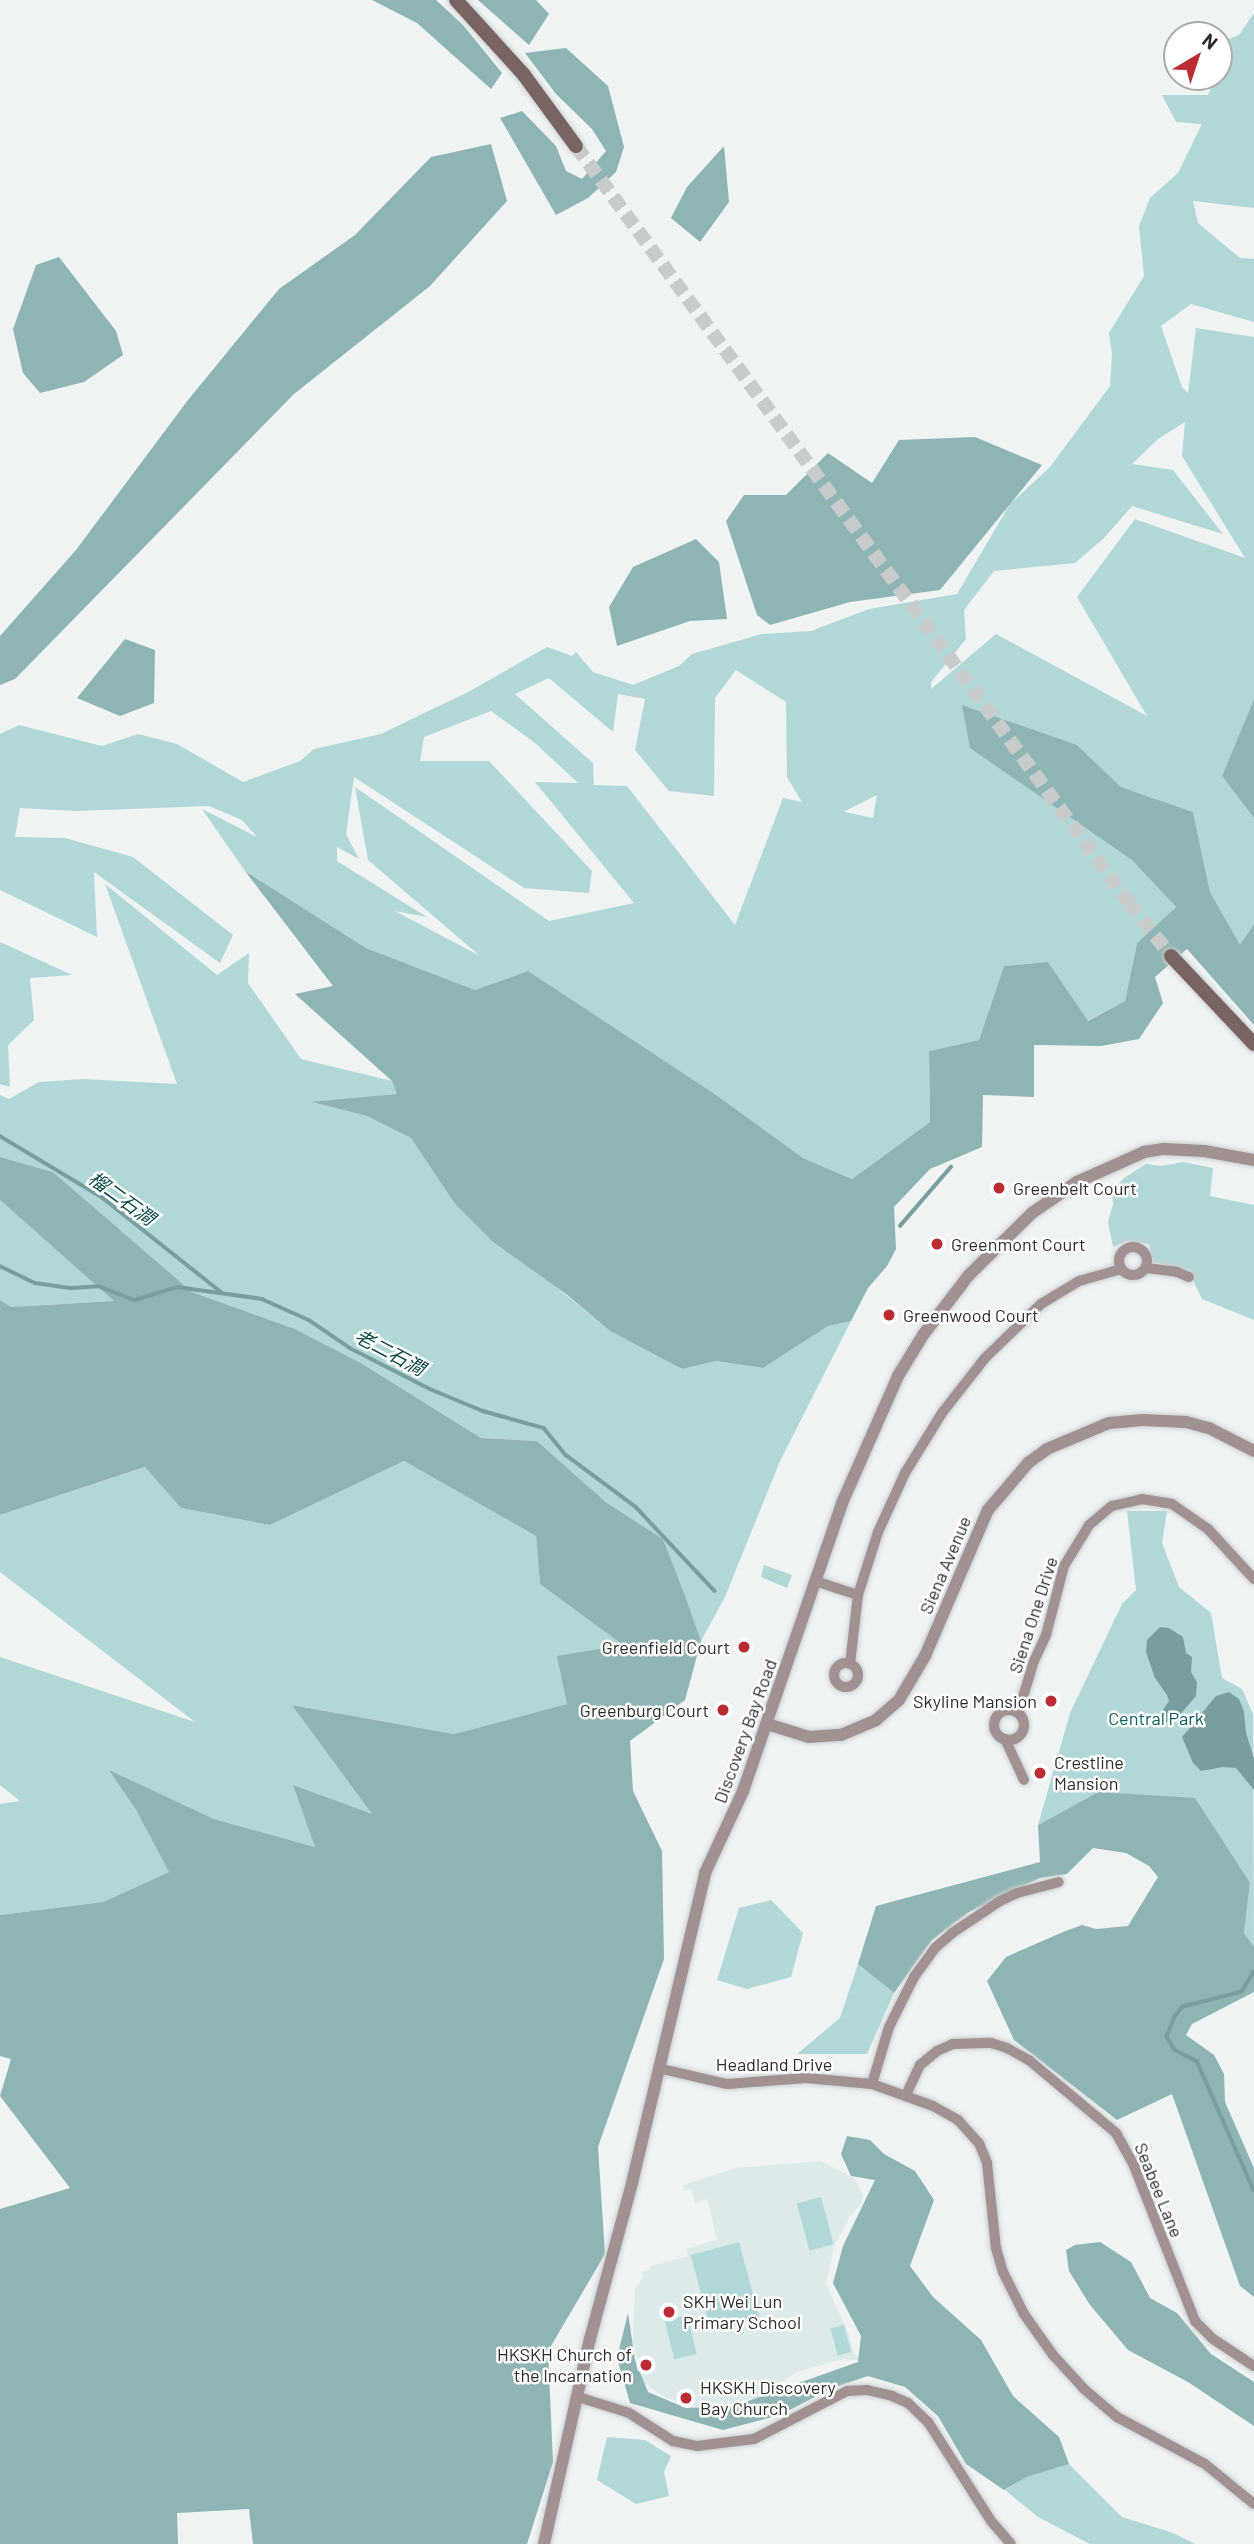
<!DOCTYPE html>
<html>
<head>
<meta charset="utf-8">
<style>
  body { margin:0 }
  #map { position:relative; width:1254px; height:2544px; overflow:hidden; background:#eff3f3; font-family:Barlow,"Noto Sans TC",sans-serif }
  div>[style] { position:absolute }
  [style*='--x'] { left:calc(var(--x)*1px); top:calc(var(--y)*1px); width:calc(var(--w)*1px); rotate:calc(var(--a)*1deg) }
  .built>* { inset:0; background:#dceaea }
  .green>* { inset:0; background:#b2d7d8; transform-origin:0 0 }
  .forest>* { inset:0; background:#8eb4b5 }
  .water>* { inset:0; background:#799e9f }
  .stream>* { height:3.5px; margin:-1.75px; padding:0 1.75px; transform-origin:1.75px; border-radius:1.75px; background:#799e9f }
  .secondary-tunnel>* { height:14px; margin-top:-7px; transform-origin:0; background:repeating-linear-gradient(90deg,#c8cbcb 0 14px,transparent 0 21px) }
  .roads { filter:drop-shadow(0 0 2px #cccfcf) drop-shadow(0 0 2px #cccfcf) }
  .minor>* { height:10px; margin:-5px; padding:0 5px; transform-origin:5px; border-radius:5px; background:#a19190 }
  .minor>.ring { margin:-5px; padding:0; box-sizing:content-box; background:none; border:10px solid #a19190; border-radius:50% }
  .tertiary>* { height:12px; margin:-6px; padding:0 6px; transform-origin:6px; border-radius:6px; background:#a19190 }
  .secondary>* { height:14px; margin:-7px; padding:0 7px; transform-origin:7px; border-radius:7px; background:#796462 }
  .dots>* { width:19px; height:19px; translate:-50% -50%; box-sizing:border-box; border:4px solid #fff; border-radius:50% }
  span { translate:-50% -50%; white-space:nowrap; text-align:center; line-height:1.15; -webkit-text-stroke:5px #fff; paint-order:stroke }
  .poi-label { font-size:18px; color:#2b2c2c }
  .left { translate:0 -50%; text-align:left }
  .right { translate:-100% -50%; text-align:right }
  .street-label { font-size:18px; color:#2b2c2c }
  .park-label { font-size:18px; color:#0b5d5f }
  .water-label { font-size:19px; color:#0e4849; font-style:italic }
  .north { position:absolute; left:1163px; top:21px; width:70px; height:70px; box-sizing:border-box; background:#fff; border:2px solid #aaabab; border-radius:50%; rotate:39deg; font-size:19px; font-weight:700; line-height:28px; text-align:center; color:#2b2c2c }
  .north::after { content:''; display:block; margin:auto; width:24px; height:32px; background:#bb2b33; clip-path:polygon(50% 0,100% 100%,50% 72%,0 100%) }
</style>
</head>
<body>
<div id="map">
  <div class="built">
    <div style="clip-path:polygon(821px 2161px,855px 2179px,863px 2195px,862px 2203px,850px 2216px,834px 2247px,826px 2284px,849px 2334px,854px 2354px,865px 2361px,844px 2359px,797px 2372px,758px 2397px,730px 2405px,688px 2406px,659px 2394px,643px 2382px,633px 2341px,635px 2288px,643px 2277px,642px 2272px,651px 2269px,651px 2266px,688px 2256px,687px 2249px,717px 2239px,707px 2199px,695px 2203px,691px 2189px,684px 2191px,683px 2185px,736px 2168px)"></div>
  </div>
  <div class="green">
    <div style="clip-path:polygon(evenodd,1254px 13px,1254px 208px,1193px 201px,1198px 223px,1240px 258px,1254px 259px,1254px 322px,1191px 304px,1161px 326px,1182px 387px,1188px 393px,1196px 328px,1254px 337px,1254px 699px,1222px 776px,1254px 818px,1254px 924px,1240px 946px,1210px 892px,1193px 812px,1121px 787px,1077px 745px,1132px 860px,1176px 907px,1137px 943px,1125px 1001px,1087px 1021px,1048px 962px,1004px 966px,979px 1040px,929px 1051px,930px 1122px,852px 1179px,803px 1158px,528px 971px,475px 990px,366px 948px,245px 871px,202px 809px,257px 837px,242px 820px,209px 806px,76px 811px,20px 808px,15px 837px,65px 838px,133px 857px,233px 935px,220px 963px,94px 872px,97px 937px,0 890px,0 734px,19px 725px,102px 746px,138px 734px,177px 744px,243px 782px,300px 761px,314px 749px,381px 734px,470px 691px,547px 647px,572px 656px,576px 652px,593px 672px,633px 685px,679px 666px,692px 654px,762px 634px,811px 631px,869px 609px,957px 594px,1010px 504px,1050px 467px,1110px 386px,1112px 354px,1109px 333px,1144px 276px,1139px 226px,1150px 198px,1178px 173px,1202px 124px,1176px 122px,1162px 95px,1208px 95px,1222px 66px,1219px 64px,1219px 43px,1239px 35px,1254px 13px,1185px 422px,1182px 456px,1245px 558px,1135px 519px,1077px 597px,1147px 716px,996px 634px,931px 689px,931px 682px,966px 639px,964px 610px,994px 571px,1075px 563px,1104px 538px,1132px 506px,1223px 534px,1173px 470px,1132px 464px,1158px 439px,1185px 422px,1254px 13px,736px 670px,786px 702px,787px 777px,802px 802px,783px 798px,735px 925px,627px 786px,594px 785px,593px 763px,515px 694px,549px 678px,613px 732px,618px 694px,645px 699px,635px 750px,669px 791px,714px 796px,715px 698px,736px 670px,1254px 13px,491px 711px,535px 743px,578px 783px,535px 782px,634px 903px,549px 921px,355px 787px,368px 860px,480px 956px,395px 911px,427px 917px,337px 861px,337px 847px,359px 859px,346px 834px,354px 777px,524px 888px,589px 893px,592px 871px,489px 761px,420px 761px,424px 737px,491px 711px,1254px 13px,877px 795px,873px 818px,845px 812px,845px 811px,877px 795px)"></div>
    <div style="clip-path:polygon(105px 884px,217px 975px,249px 953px,248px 983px,301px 1059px,392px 1081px,397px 1094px,314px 1103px,367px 1116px,411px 1138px,455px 1204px,610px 1331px,682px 1369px,716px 1361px,763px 1368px,828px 1326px,851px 1321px,780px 1461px,725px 1597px,701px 1641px,663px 1539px,607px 1503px,537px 1441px,481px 1438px,361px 1363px,295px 1329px,192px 1292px,53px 1172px,0 1157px,0 1095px,9px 1099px,39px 1082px,83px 1079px,177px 1084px)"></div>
    <div style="clip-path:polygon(0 942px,72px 975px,30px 978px,34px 1020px,8px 1045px,10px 1087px,0 1084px)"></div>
    <div style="clip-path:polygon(1183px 1162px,1213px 1168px,1210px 1196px,1254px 1205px,1254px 1320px,1202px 1299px,1188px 1270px,1153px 1262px,1149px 1244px,1127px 1241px,1113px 1247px,1108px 1222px,1113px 1205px,1112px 1191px,1124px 1178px,1146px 1164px,1161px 1166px)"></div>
    <div style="clip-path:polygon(0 1200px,115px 1301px,11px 1307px,0 1300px)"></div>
    <div style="clip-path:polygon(404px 1461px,536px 1536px,540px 1584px,624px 1645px,568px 1704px,454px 1734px,293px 1705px,373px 1815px,294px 1786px,315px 1847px,214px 1819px,110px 1771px,136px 1810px,169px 1872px,103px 1902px,0 1915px,0 1804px,20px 1801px,0 1785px,0 1657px,195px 1722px,0 1572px,0 1515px,146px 1467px,181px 1508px,270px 1525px)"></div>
    <div style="clip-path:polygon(1127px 1511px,1167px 1511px,1162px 1543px,1179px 1587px,1211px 1613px,1222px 1678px,1242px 1689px,1253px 1714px,1254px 1947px,1244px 1933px,1250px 1883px,1137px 1795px,1098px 1792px,1038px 1825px,1070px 1713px,1122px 1604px,1136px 1590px)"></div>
    <div style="clip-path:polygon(764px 1565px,792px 1575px,787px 1588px,761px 1577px)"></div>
    <div style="clip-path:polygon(771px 1900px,803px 1933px,791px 1977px,747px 1989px,717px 1980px,739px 1908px)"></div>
    <div style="clip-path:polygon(858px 1964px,894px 1993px,867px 2054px,797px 2054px,840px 2018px)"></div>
    <div style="left:821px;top:2197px;width:49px;height:25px;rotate:75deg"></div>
    <div style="left:739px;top:2242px;width:79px;height:50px;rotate:75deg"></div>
    <div style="left:687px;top:2315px;width:40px;height:23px;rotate:76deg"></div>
    <div style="left:844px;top:2325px;width:28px;height:14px;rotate:75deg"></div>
    <div style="clip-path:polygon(607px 2437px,645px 2440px,671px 2456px,664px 2472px,669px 2496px,636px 2504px,597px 2480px)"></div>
    <div style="clip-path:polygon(1069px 2464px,1122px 2517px,1173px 2533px,1195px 2544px,1090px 2544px,1038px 2517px,1005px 2490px,1027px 2477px)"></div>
  </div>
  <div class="forest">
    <div style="clip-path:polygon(372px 0,436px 0,463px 25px,502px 73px,491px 89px,417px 23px)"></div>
    <div style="clip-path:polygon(478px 0,536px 0,549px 14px,529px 45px)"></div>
    <div style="clip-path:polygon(566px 48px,608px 86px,624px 147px,616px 172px,588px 198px,556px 215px,500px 118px,522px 111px,556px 146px,566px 171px,582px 179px,606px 151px,592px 129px,556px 94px,525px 53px)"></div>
    <div style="clip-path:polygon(491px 144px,507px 201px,430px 286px,294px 394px,15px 679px,0 685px,0 636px,76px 550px,188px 400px,279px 289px,355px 235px,431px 157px)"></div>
    <div style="clip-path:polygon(724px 146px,729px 202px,700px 242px,671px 218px,687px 187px)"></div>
    <div style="clip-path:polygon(59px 257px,116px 331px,123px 355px,84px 382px,40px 393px,23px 373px,13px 329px,36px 265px)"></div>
    <div style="clip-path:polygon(975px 437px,1042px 465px,940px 590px,850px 602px,770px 625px,757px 615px,726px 521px,744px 495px,786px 495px,828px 453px,872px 483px,899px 440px)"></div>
    <div style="clip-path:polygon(696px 539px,719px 562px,727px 619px,690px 621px,617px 646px,609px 607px,633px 567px)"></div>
    <div style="clip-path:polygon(125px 639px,155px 650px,154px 703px,120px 716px,77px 698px)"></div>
    <div style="clip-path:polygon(1254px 699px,1254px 818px,1222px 776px)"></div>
    <div style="clip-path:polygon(962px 705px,1077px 745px,1121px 787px,1193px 812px,1210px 892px,1240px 945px,1254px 924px,1254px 1025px,1187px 949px,1155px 977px,1163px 1003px,1139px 1039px,1101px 1046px,1034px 1045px,1034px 1097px,983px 1095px,982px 1147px,930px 1169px,894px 1207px,896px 1249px,887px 1266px,868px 1288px,851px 1321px,828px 1326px,763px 1368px,716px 1361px,682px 1369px,610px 1331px,566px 1294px,492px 1241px,455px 1204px,411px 1138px,367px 1116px,311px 1102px,397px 1094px,392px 1081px,295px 994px,333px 986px,245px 871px,366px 948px,475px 990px,528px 971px,713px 1093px,803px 1158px,852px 1179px,930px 1122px,929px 1051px,979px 1040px,1004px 966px,1048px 962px,1088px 1021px,1125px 1001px,1137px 943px,1176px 907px,1132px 860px,970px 748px)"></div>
    <div style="clip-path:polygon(0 1157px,53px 1172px,192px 1292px,295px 1329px,361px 1363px,481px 1438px,537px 1441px,607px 1503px,663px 1539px,685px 1596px,701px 1641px,685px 1700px,630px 1741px,633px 1791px,662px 1851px,664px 1959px,598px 2147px,605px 2254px,548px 2351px,553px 2462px,527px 2544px,253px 2544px,249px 2509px,177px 2513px,178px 2544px,0 2544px,0 2209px,70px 2188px,0 2096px,11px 2059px,0 2056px,0 1915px,103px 1902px,169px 1872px,136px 1810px,109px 1770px,214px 1819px,315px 1847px,293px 1785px,372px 1814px,292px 1705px,454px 1734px,567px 1704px,557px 1656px,623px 1645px,540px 1584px,536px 1536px,404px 1461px,270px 1525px,181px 1508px,145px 1467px,0 1515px,0 1300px,11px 1307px,114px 1301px,0 1200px)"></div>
    <div style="clip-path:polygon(1098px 1792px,1195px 1798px,1250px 1883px,1244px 1933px,1254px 1947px,1254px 1992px,1192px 2024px,1186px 2035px,1214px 2055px,1224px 2074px,1225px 2102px,1254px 2168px,1254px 2297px,1240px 2286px,1172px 2094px,1117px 2120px,1014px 2040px,987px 1981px,1006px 1957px,1063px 1932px,1082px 1925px,1096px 1929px,1128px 1926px,1158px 1877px,1149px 1866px,1126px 1853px,1093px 1848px,1067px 1874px,1040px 1878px,969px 1912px,932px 1940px,894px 1993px,858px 1964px,876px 1906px,1040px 1862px,1038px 1825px)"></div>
    <div style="clip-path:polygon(847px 2136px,870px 2140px,884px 2154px,915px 2171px,934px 2200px,910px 2266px,933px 2297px,981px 2340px,1013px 2396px,1059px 2437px,1069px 2464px,1027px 2477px,1004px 2490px,966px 2464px,938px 2416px,905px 2387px,868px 2376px,832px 2388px,780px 2415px,723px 2430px,630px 2403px,617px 2358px,628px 2313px,635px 2360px,648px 2392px,686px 2408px,734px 2406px,858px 2362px,861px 2336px,833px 2283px,843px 2246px,875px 2180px,851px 2176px,841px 2154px)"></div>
    <div style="clip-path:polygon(1100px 2242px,1131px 2262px,1150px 2298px,1177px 2313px,1211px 2354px,1254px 2382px,1254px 2426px,1188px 2382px,1128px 2350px,1090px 2305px,1069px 2271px,1066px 2250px,1075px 2245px)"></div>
  </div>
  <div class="water">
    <div style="clip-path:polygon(1160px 1627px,1169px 1628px,1183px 1637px,1186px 1653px,1192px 1657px,1191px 1672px,1197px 1682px,1196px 1696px,1178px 1717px,1169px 1720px,1163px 1726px,1157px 1719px,1169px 1701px,1167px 1695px,1155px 1678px,1146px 1652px,1147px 1640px)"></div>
    <div style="clip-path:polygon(1229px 1692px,1239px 1699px,1244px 1712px,1246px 1733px,1254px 1758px,1254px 1790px,1236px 1768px,1223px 1767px,1201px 1771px,1193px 1763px,1182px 1737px,1216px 1696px)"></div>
  </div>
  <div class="stream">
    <div style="--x:0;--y:1136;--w:120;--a:31"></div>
    <div style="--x:103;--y:1198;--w:151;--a:38.5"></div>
    <div style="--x:900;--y:1226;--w:78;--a:-49.2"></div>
    <div style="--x:0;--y:1266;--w:39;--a:26"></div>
    <div style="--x:35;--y:1283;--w:37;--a:8"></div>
    <div style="--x:72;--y:1288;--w:26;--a:-4"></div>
    <div style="--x:98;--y:1286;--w:40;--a:21"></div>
    <div style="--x:135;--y:1300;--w:44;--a:-17.2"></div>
    <div style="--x:177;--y:1287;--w:86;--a:8"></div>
    <div style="--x:262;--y:1299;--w:51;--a:24.1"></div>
    <div style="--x:309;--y:1320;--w:50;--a:34.3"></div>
    <div style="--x:350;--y:1348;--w:90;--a:27.1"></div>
    <div style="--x:430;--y:1389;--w:57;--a:22.5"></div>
    <div style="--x:483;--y:1411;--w:63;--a:15.6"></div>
    <div style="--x:544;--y:1428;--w:35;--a:51"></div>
    <div style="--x:566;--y:1455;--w:87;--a:36.6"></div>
    <div style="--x:636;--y:1507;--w:115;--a:46.8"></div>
    <div style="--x:1254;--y:1972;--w:23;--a:121"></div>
    <div style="--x:1242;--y:1992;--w:61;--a:165.7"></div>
    <div style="--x:1183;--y:2007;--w:13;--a:129"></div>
    <div style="--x:1175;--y:2017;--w:22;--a:112"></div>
    <div style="--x:1167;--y:2037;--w:15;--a:58"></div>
    <div style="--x:1175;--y:2050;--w:25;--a:27"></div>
    <div style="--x:1197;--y:2061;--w:141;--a:66.2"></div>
  </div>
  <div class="secondary-tunnel">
    <div style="--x:576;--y:146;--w:937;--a:53.85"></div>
    <div style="--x:1129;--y:903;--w:68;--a:51.6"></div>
  </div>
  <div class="roads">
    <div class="minor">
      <div class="ring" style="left:1119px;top:1247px;width:18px;height:18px"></div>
      <div style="--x:1146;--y:1268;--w:31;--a:7"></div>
      <div style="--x:1177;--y:1272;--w:13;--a:23"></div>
      <div style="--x:815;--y:1581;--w:45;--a:18"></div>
      <div class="ring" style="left:834px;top:1663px;width:14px;height:14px"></div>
      <div style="--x:850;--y:1664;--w:69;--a:-83.4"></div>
      <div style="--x:858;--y:1595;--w:66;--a:-72.4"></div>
      <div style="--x:878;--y:1532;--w:65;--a:-65.4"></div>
      <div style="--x:905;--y:1473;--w:70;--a:-58.3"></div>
      <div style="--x:942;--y:1413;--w:70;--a:-52"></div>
      <div style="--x:985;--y:1358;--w:78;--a:-44"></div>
      <div style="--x:1041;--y:1304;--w:44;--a:-31.2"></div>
      <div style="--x:1079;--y:1281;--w:44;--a:-15.9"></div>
      <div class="ring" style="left:994px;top:1710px;width:20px;height:20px"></div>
      <div style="--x:1018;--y:1713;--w:54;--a:-72.9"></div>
      <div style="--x:1034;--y:1661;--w:29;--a:-65"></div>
      <div style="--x:1046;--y:1635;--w:71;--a:-75.4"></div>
      <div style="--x:1064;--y:1566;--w:48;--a:-58.6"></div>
      <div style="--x:1089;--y:1525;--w:30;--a:-40"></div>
      <div style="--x:1112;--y:1506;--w:31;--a:-13"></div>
      <div style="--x:1142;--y:1499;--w:30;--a:9"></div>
      <div style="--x:1172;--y:1504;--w:44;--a:34.8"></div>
      <div style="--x:1208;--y:1529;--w:68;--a:47.4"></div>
      <div style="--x:1005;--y:1739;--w:45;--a:65.1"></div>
      <div style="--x:658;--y:2068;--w:71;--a:13.1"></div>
      <div style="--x:727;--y:2084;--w:79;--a:-4.3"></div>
      <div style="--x:806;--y:2078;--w:66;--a:5.2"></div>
      <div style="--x:872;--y:2084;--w:65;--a:19.8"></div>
      <div style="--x:933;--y:2106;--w:29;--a:29"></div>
      <div style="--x:958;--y:2120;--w:31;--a:48"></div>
      <div style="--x:979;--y:2143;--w:22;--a:68"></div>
      <div style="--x:987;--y:2163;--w:85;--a:84"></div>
      <div style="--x:996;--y:2248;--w:25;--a:74"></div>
      <div style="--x:1003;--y:2272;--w:47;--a:63.4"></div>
      <div style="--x:1024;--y:2314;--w:50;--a:54.7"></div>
      <div style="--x:1053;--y:2355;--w:46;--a:47.6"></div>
      <div style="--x:1084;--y:2389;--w:43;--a:40.3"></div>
      <div style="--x:1117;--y:2417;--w:100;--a:28.1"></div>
      <div style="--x:1205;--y:2464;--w:63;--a:39.2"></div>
      <div style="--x:872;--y:2084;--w:59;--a:-73.4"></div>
      <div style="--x:889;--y:2027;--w:56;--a:-63.4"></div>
      <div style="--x:914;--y:1977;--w:36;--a:-54"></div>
      <div style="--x:935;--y:1948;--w:23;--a:-41"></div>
      <div style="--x:952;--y:1933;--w:58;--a:-33.7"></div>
      <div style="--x:1000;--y:1901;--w:19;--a:-25"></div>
      <div style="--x:1017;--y:1893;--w:43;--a:-14.7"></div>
      <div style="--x:906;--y:2095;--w:33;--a:-65"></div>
      <div style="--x:920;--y:2065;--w:22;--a:-39"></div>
      <div style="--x:937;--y:2051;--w:17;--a:-24"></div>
      <div style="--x:953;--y:2044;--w:38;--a:-2"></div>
      <div style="--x:991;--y:2043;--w:17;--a:17"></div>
      <div style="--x:1007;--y:2048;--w:26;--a:29"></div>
      <div style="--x:1030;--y:2061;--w:112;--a:39.9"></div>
      <div style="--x:1116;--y:2133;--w:38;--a:61"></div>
      <div style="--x:1134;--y:2166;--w:167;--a:68.5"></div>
      <div style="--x:1195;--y:2321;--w:25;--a:45"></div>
      <div style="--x:1213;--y:2339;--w:49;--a:33.4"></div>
      <div style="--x:578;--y:2397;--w:53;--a:17.4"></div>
      <div style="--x:629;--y:2413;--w:52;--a:32.5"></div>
      <div style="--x:673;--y:2441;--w:25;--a:12"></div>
      <div style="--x:697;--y:2446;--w:57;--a:-7"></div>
      <div style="--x:754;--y:2439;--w:105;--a:-27.3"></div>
      <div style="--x:847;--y:2391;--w:20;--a:-3"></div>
      <div style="--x:867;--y:2390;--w:26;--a:13"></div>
      <div style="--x:892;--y:2396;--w:17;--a:24"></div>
      <div style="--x:908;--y:2403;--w:28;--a:44"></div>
      <div style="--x:928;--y:2422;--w:117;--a:57.5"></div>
      <div style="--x:991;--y:2521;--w:30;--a:49"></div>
    </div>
    <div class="tertiary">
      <div style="--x:767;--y:1724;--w:44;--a:17.2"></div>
      <div style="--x:809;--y:1737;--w:32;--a:-4"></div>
      <div style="--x:841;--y:1735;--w:38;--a:-23"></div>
      <div style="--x:876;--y:1720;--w:30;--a:-41"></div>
      <div style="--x:899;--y:1700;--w:51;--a:-59.4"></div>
      <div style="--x:925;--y:1656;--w:159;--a:-66.7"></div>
      <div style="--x:988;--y:1510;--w:62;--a:-49.6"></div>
      <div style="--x:1028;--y:1463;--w:24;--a:-36"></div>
      <div style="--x:1047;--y:1449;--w:67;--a:-22.8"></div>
      <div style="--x:1109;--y:1423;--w:34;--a:-5"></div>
      <div style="--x:1143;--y:1420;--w:43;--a:2.7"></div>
      <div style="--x:1186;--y:1422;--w:24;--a:15"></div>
      <div style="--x:1209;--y:1428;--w:51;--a:27.1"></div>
      <div style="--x:544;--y:2544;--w:210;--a:-77.4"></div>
      <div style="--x:590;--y:2339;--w:162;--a:-74.9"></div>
      <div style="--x:632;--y:2183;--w:318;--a:-76.7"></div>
      <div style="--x:705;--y:1873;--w:90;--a:-65.1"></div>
      <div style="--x:743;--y:1791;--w:305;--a:-71"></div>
      <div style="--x:842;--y:1503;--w:139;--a:-66.2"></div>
      <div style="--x:898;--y:1376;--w:48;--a:-58.6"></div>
      <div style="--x:923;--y:1335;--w:76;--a:-52.5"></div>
      <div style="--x:969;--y:1275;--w:88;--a:-44.5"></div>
      <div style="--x:1032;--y:1213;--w:55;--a:-34.6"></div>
      <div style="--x:1077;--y:1182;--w:73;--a:-24.1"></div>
      <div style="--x:1144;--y:1152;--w:20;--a:-9"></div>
      <div style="--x:1164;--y:1149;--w:40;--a:2.9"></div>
      <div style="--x:1204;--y:1151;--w:51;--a:10.2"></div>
    </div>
    <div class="secondary">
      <div style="--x:456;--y:0;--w:101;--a:47.8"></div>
      <div style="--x:524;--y:75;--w:88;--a:53.8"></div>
      <div style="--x:1171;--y:956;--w:121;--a:46.7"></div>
    </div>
  </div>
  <div class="dots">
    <div style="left:999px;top:1188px;background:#bb2b33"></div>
    <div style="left:937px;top:1244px;background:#bb2b33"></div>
    <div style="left:889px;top:1315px;background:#bb2b33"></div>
    <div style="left:744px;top:1647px;background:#bb2b33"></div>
    <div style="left:1051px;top:1701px;background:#bb2b33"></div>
    <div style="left:723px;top:1710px;background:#bb2b33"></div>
    <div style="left:1040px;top:1773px;background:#bb2b33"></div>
    <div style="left:669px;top:2312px;background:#bb2b33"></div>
    <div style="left:646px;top:2365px;background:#bb2b33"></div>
    <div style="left:686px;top:2398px;background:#bb2b33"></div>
  </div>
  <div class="poi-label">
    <span class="left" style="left:1013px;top:1188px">Greenbelt Court</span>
    <span class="left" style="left:951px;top:1244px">Greenmont Court</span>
    <span class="left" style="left:903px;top:1315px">Greenwood Court</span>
    <span class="right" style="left:730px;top:1647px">Greenfield Court</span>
    <span class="right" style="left:1037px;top:1701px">Skyline Mansion</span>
    <span class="right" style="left:709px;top:1710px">Greenburg Court</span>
    <span class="left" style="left:1054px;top:1773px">Crestline<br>Mansion</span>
    <span class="left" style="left:683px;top:2312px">SKH Wei Lun<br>Primary School</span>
    <span class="right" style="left:632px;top:2365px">HKSKH Church of<br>the Incarnation</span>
    <span class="left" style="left:700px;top:2398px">HKSKH Discovery<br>Bay Church</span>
  </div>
  <div class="street-label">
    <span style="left:945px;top:1565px;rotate:-67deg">Siena Avenue</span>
    <span style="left:1033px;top:1615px;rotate:-72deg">Siena One Drive</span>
    <span style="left:745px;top:1731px;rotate:-70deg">Discovery Bay Road</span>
    <span style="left:774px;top:2064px">Headland Drive</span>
    <span style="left:1159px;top:2190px;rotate:68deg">Seabee Lane</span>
  </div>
  <div class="park-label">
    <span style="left:1156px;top:1718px">Central Park</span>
  </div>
  <div class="water-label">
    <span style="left:122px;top:1198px;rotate:36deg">榴二石澗</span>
    <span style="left:390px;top:1352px;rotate:28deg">老二石澗</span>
  </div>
  <div class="north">N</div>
</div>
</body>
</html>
